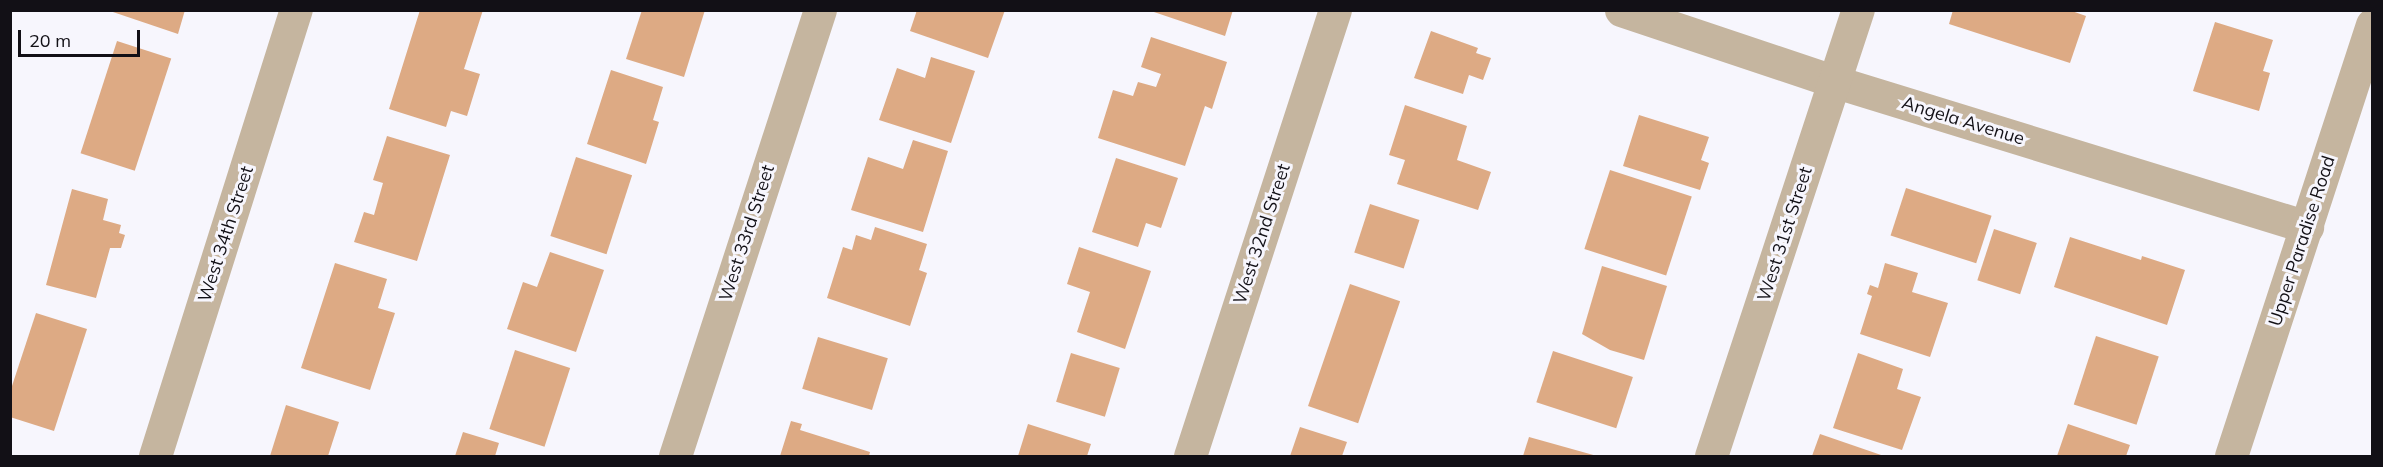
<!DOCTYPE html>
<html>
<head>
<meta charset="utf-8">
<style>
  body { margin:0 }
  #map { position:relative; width:2383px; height:467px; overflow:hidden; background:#f7f6fd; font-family:Mulish,sans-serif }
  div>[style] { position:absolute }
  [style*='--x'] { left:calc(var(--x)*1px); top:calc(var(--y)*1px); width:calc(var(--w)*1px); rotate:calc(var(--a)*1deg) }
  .building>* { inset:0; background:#ddaa84; transform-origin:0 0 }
  .minor>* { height:33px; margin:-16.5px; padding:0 16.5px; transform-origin:16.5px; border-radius:16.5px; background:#c5b59f }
  .tertiary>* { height:33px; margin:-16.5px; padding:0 16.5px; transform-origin:16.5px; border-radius:16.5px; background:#c5b59f }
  span { translate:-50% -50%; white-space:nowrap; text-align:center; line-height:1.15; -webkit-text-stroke:6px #f7f6fd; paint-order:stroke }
  .street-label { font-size:18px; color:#121016 }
  .frame { position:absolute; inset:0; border:12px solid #121016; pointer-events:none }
  .scale { position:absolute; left:18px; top:30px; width:122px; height:27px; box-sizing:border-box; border:3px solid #121016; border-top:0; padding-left:8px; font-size:18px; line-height:21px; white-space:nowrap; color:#121016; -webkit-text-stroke:4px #f7f6fd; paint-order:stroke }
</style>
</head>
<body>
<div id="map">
  <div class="building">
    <div style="clip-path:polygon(107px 10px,185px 10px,178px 34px)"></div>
    <div style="clip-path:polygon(420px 10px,483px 10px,464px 69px,480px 74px,467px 116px,451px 111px,446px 127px,389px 109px)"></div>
    <div style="clip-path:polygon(642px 10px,705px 10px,684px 77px,626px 59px)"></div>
    <div style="clip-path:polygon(917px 10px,1005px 10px,988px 58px,910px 31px)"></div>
    <div style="clip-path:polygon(1148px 10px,1233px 10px,1225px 36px)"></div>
    <div style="clip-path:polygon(1953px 10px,2069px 10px,2086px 16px,2070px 63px,1949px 24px)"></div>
    <div style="clip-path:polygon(2215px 22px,2273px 40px,2263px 71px,2270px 73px,2259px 111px,2193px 91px)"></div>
    <div style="clip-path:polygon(1431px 31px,1478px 48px,1476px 53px,1491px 58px,1483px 80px,1469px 75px,1463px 94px,1414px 78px)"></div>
    <div style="clip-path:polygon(1151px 37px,1227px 62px,1212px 109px,1205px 106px,1185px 166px,1098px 138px,1113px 90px,1133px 96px,1138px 82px,1156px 87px,1161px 74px,1141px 67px)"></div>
    <div style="left:117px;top:41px;width:57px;height:118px;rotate:18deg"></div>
    <div style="clip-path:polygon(931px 57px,975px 71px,951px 143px,879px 120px,897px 68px,925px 78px)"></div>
    <div style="clip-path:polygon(611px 70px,663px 87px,653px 120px,659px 122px,646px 164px,587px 144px)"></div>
    <div style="clip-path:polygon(1405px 105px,1467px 126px,1457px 160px,1491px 172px,1478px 210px,1397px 184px,1405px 160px,1389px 155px)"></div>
    <div style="clip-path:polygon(1639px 115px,1709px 137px,1701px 160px,1709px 163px,1700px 190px,1623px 166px)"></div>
    <div style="clip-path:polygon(387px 136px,450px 155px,417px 261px,354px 242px,364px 212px,374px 215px,383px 183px,373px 180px)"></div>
    <div style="clip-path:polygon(913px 140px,948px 151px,923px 232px,851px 210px,868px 157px,903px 169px)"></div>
    <div style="left:576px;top:157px;width:59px;height:83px;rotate:18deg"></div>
    <div style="clip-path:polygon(1116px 158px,1178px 178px,1161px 228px,1146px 223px,1138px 247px,1092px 232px)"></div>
    <div style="left:1610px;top:170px;width:86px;height:83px;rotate:18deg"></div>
    <div style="left:1906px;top:188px;width:90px;height:50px;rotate:18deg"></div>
    <div style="clip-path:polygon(72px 189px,108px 199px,103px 220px,121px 225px,119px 233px,125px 235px,121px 248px,110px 248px,96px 298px,46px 285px)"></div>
    <div style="left:1370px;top:204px;width:52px;height:51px;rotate:18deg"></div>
    <div style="clip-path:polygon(875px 227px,927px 244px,919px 270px,927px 273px,910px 326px,827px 298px,843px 247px,852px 250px,856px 235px,871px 240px)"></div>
    <div style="left:1994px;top:229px;width:45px;height:54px;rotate:18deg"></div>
    <div style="clip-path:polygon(2070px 237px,2141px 260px,2142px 256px,2185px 270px,2167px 325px,2054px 287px)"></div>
    <div style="clip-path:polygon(1079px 247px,1151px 271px,1125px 349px,1077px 332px,1090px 292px,1067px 284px)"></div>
    <div style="clip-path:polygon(550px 252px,604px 270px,576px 352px,507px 329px,523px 282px,537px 287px)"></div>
    <div style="clip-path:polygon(335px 263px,387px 279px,378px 308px,395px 313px,370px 390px,301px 368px)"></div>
    <div style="clip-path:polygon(1885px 263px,1918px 273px,1912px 292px,1948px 303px,1930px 357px,1860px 334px,1872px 296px,1867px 294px,1870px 285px,1878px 288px)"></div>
    <div style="clip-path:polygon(1602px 266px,1667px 286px,1644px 360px,1610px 350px,1582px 334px)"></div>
    <div style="left:1350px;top:284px;width:53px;height:129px;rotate:19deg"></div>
    <div style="clip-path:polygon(36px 313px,87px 329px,54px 431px,10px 417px,10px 392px)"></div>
    <div style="left:2096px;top:336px;width:66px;height:72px;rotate:18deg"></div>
    <div style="left:818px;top:337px;width:73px;height:54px;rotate:17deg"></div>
    <div style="left:515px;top:350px;width:58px;height:83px;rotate:18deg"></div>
    <div style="left:1553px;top:351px;width:84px;height:54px;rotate:18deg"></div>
    <div style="left:1071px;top:353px;width:51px;height:51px;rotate:17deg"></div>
    <div style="clip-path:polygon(1858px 353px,1903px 369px,1897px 389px,1921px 397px,1902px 450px,1833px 428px)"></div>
    <div style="clip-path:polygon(286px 405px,339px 422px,328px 456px,270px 456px)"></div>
    <div style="clip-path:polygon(791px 421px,802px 424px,800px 430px,870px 452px,869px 456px,780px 456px)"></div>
    <div style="clip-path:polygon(1028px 424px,1091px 444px,1087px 456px,1018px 456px)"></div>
    <div style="clip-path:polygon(2068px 424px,2130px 445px,2126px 456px,2057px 456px)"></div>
    <div style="clip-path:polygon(1300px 427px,1347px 442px,1342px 456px,1290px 456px)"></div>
    <div style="clip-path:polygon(463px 432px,499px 443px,495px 456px,455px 456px)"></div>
    <div style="clip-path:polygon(1820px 434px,1884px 456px,1812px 456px)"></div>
    <div style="clip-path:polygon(1529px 437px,1597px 456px,1523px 456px)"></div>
  </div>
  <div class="minor">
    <div style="--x:1621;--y:10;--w:227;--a:18.5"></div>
    <div style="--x:1836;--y:82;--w:493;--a:17.1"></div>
    <div style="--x:155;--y:456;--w:468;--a:-72.5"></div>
    <div style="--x:675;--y:456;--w:469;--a:-72"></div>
    <div style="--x:1190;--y:456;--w:469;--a:-72"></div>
    <div style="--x:1711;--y:456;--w:470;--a:-71.8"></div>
  </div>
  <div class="tertiary">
    <div style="--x:2231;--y:456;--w:454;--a:-71.9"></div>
  </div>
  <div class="street-label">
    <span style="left:1963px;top:121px;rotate:17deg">Angela Avenue</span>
    <span style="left:747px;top:233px;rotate:-72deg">West 33rd Street</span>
    <span style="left:226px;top:234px;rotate:-72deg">West 34th Street</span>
    <span style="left:1262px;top:234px;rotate:-72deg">West 32nd Street</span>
    <span style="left:1785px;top:234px;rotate:-72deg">West 31st Street</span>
    <span style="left:2302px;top:241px;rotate:-72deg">Upper Paradise Road</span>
  </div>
  <div class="frame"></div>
  <div class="scale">20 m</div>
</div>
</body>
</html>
